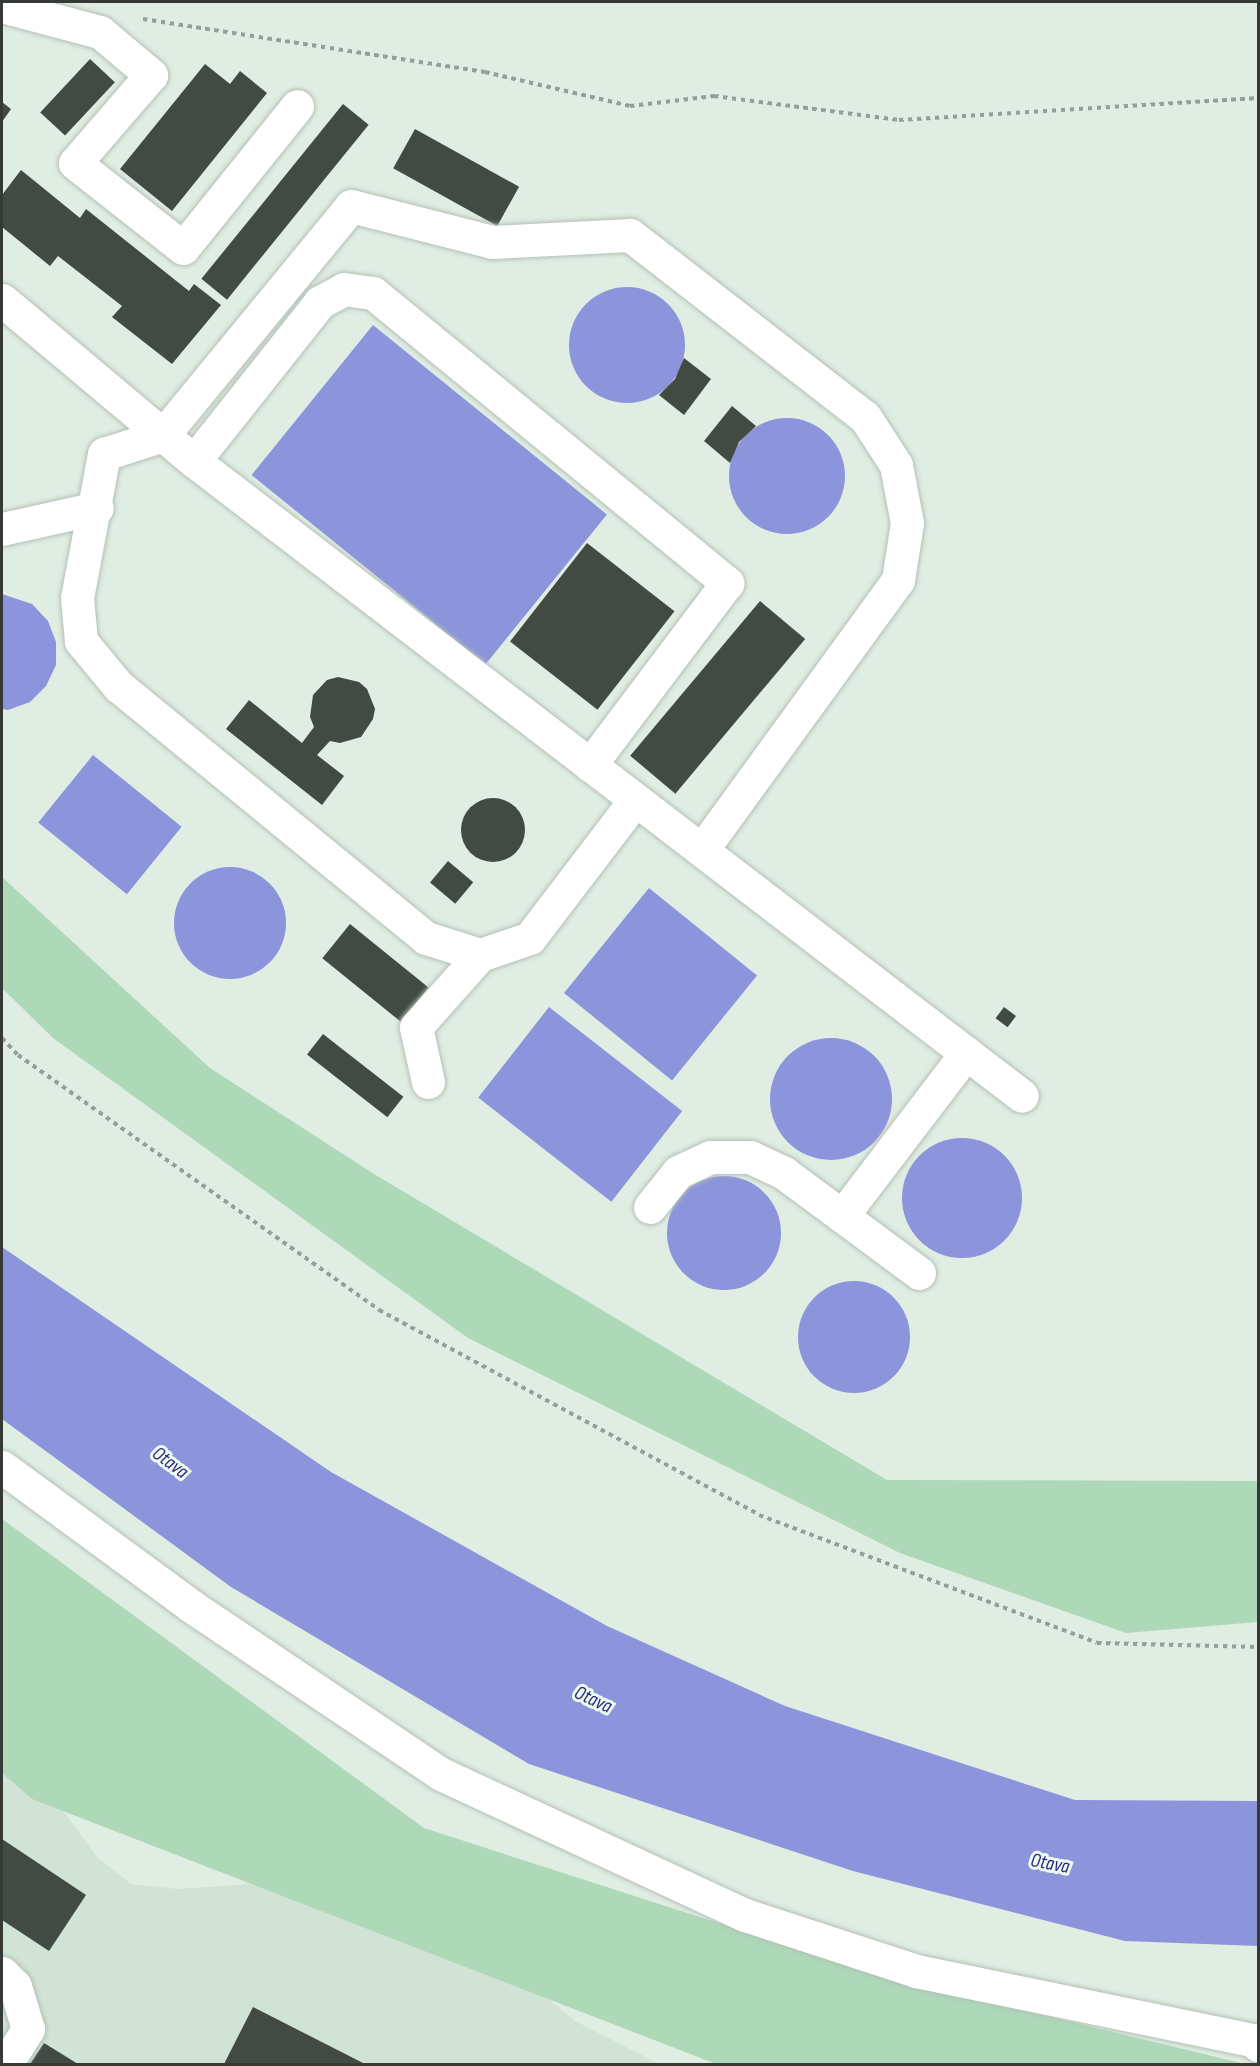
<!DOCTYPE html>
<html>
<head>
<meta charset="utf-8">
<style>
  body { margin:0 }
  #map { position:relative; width:1260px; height:2066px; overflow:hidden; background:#e0ede3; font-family:"Sofia Sans Condensed",sans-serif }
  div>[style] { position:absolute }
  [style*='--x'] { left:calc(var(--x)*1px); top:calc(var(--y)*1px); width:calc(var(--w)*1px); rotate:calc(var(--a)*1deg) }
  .built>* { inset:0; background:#d0e3d4 }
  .green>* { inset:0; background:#add9b8 }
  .water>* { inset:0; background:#8c94dc; transform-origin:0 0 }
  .round { border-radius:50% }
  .building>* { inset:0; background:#414b43; transform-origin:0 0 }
  .path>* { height:4px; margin-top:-2px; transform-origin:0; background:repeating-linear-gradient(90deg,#959e97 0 4.5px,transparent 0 9px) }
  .roads { filter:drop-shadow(0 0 2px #b4c0b6) drop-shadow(0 0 2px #b4c0b6) }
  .minor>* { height:33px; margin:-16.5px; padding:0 16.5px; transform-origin:16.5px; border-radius:16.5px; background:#fff }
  span { translate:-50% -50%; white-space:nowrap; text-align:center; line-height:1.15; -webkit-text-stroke:6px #edfaf0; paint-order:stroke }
  .water-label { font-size:20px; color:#2c297c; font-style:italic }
  .frame { position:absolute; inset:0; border:3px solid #353a36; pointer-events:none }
</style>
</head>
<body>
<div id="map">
  <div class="built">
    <div style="clip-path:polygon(2px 1743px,43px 1783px,97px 1857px,131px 1884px,178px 1889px,253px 1884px,530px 1983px,575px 2021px,659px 2064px,2px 2064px)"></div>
  </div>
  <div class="green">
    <div style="clip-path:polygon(2px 877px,210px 1068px,374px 1174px,887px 1480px,1258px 1481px,1258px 1622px,1126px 1633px,900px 1553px,468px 1338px,53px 1038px,2px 988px)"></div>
    <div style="clip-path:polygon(2px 1519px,424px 1828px,882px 1976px,1245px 2064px,716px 2064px,32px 1799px,2px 1773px)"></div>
  </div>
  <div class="water">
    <div class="round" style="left:569px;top:287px;width:116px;height:116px"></div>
    <div style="left:373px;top:325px;width:301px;height:193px;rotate:39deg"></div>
    <div class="round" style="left:729px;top:418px;width:116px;height:116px"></div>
    <div style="clip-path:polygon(2px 594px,32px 604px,48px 621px,56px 642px,56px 665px,46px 686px,30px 702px,8px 710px,2px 709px)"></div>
    <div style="left:93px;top:755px;width:114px;height:87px;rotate:39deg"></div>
    <div class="round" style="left:174px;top:867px;width:112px;height:112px"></div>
    <div style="left:649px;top:888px;width:139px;height:135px;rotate:39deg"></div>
    <div style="left:549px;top:1007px;width:169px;height:115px;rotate:38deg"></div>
    <div class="round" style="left:770px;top:1038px;width:122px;height:122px"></div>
    <div class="round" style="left:902px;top:1138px;width:120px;height:120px"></div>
    <div class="round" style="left:667px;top:1176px;width:114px;height:114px"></div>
    <div style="clip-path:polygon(2px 1247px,331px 1472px,607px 1626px,785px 1706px,1075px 1800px,1258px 1801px,1258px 1946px,1125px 1941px,853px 1871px,529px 1764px,231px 1587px,2px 1419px)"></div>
    <div class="round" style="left:798px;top:1281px;width:112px;height:112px"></div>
  </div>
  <div class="building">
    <div style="left:90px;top:59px;width:34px;height:73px;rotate:43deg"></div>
    <div style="clip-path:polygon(205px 64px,230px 84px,240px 71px,267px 93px,172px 211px,120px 169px)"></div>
    <div style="clip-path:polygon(2px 102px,11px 109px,2px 122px)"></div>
    <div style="left:343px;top:104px;width:33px;height:225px;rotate:39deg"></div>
    <div style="left:415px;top:129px;width:119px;height:45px;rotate:29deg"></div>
    <div style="clip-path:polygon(21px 170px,80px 218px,86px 209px,189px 291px,194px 284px,221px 305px,172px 364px,112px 317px,122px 306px,58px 256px,50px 266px,2px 227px,2px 195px)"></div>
    <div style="clip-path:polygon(684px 358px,711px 379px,684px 415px,659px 395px,675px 379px)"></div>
    <div style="clip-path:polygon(732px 406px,756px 426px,739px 442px,730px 463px,704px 441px)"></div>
    <div style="left:587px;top:543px;width:111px;height:125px;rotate:38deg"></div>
    <div style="left:760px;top:601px;width:59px;height:202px;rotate:40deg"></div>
    <div style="clip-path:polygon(338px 677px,359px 682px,367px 689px,375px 709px,373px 719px,361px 737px,340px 743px,330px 741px,317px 755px,344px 776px,322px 805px,226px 729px,249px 700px,302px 743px,314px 727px,310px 717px,313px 695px,327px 680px)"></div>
    <div class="round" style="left:461px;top:798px;width:64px;height:64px"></div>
    <div style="left:448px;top:861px;width:33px;height:28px;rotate:40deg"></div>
    <div style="left:350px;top:924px;width:101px;height:44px;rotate:39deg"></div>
    <div style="left:1004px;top:1007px;width:15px;height:14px;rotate:37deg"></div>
    <div style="left:323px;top:1034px;width:102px;height:26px;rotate:38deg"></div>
    <div style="clip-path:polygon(2px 1839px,86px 1895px,49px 1951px,2px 1920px)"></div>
    <div style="clip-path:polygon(253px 2007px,365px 2064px,224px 2064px)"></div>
    <div style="clip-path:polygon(44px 2043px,78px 2064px,30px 2064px)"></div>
  </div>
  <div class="path">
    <div style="--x:143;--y:19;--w:346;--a:8.8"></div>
    <div style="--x:485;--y:72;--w:149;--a:13.2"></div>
    <div style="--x:630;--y:106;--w:85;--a:-6.8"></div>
    <div style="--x:714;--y:96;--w:187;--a:7.4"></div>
    <div style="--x:899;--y:120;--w:360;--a:-3.5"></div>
    <div style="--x:2;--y:1038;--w:23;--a:47"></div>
    <div style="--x:18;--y:1055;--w:442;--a:35.2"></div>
    <div style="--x:379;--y:1310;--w:432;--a:28.3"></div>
    <div style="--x:759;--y:1515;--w:361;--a:20.7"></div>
    <div style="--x:1097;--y:1643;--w:161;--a:1.4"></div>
  </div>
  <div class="roads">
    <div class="minor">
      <div style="--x:2;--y:6;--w:101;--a:14.9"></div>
      <div style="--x:100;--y:32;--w:67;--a:40.1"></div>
      <div style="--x:151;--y:75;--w:116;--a:130.8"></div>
      <div style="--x:75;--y:163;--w:137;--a:38.2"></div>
      <div style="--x:183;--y:248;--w:182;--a:-51.2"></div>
      <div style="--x:2;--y:300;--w:251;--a:40"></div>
      <div style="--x:194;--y:461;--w:1043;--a:37.48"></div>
      <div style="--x:194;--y:461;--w:203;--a:-51.6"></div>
      <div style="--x:320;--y:302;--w:27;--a:-28"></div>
      <div style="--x:344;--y:289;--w:29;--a:8"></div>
      <div style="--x:373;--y:293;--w:458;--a:39.3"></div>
      <div style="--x:727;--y:583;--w:228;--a:127"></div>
      <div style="--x:2;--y:529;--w:97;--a:-12.5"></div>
      <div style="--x:635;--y:800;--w:173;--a:127.3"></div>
      <div style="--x:530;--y:938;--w:53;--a:161.2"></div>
      <div style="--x:480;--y:955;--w:57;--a:-162.5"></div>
      <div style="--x:426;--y:938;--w:397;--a:-140.7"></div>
      <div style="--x:119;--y:687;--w:60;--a:-129.6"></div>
      <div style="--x:81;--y:641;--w:43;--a:-95.3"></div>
      <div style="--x:77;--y:598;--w:147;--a:-79.4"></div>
      <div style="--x:104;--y:454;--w:62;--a:-17.9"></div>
      <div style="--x:163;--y:435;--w:296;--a:-50.6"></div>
      <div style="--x:351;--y:206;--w:146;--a:14.3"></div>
      <div style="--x:492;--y:242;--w:138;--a:-2.9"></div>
      <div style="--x:630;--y:235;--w:297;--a:37.8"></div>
      <div style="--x:865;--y:417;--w:57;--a:57.1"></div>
      <div style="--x:896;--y:465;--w:59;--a:79.3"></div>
      <div style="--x:907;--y:523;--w:58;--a:99"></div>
      <div style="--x:898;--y:580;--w:334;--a:126"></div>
      <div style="--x:428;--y:1082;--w:56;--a:-102.3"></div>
      <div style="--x:416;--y:1027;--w:96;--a:-48.4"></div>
      <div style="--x:650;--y:1207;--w:45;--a:-51.3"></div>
      <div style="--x:678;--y:1172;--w:35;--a:-25"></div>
      <div style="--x:710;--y:1157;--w:40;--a:0"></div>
      <div style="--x:750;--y:1157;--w:38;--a:25"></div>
      <div style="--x:784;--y:1173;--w:168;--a:36.5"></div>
      <div style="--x:842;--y:1216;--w:205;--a:-52.7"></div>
      <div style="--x:2;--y:1467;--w:235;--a:36.3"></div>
      <div style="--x:191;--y:1606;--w:301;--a:33.9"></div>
      <div style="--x:441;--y:1774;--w:335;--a:24.9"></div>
      <div style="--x:745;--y:1915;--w:180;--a:18.1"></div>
      <div style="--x:916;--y:1971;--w:343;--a:11.6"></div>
      <div style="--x:1252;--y:2040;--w:8;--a:40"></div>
      <div style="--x:2;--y:1973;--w:18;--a:45"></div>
      <div style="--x:15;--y:1986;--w:45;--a:73.2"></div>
      <div style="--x:28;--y:2029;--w:41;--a:122.2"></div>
    </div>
  </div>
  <div class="water-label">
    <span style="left:170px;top:1463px;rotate:37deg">Otava</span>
    <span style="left:593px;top:1700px;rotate:25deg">Otava</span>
    <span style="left:1050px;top:1864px;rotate:11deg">Otava</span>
  </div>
  <div class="frame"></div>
</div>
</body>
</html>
